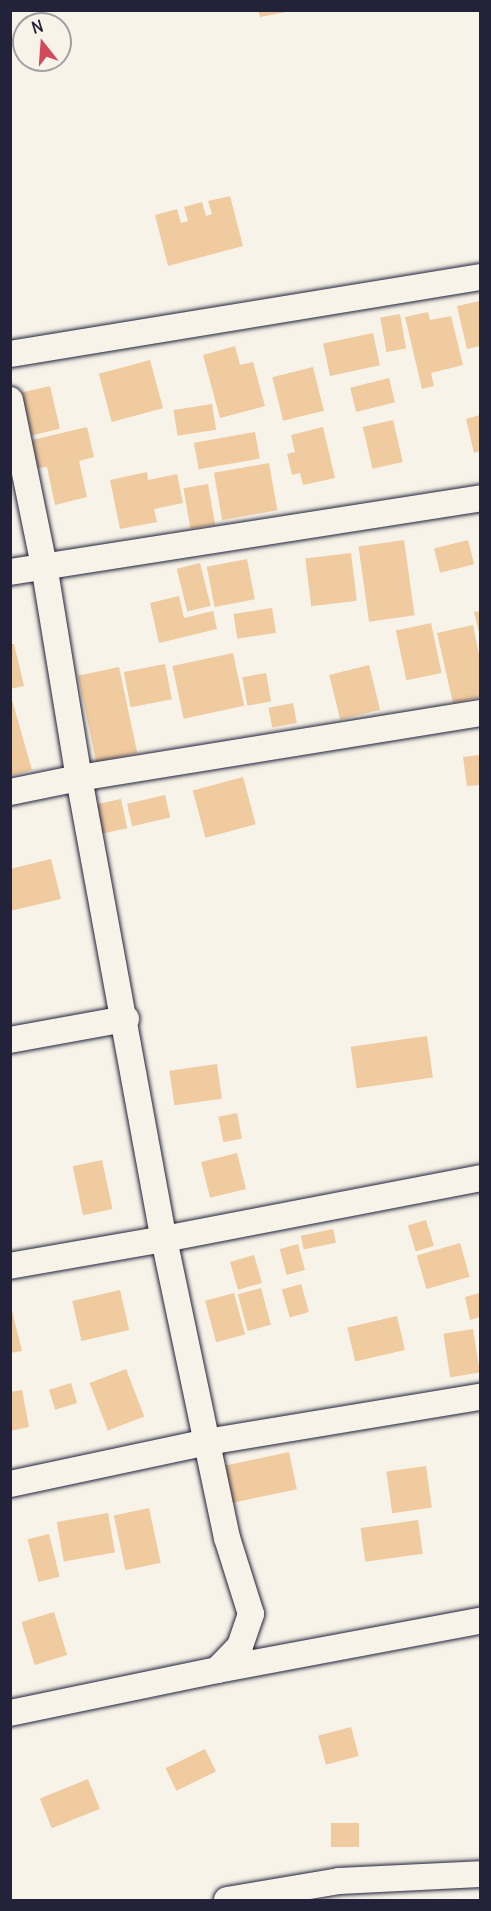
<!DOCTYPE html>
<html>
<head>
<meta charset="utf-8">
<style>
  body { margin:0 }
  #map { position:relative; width:491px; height:1911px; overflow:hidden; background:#f7f3e8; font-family:Delius,sans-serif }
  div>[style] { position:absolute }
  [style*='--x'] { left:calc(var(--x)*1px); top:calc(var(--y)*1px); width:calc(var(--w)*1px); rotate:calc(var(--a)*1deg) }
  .building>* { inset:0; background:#f0cba0; transform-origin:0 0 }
  .roads { filter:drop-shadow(0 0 2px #22223b) drop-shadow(0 0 2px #22223b) }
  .street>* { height:26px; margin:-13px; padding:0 13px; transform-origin:13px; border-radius:13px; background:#f7f3e8 }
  span { translate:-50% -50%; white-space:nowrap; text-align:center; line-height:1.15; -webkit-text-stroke:4.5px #f7f3e8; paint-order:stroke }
  .frame { position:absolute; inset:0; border:12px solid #22223b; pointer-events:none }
  .north { position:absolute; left:12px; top:12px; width:60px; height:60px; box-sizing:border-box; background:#f7f3e8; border:2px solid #a29fa3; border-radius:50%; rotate:343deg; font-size:16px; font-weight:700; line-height:24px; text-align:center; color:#22223b }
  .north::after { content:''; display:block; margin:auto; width:21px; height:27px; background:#d1495b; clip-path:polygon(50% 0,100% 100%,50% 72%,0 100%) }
</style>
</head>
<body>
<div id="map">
  <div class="building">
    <div style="clip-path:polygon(258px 10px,286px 10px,286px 12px,260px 17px)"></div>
    <div style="clip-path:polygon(230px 196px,243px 246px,168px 266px,155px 215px,177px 209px,181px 223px,188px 221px,184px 207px,202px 202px,206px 216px,212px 214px,208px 201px)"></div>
    <div style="clip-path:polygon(480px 301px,480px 346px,467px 349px,457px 306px)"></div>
    <div style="clip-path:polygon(428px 312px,430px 320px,451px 316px,463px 365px,431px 373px,434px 386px,422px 389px,405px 317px)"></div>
    <div style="left:400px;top:314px;width:35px;height:20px;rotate:80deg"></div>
    <div style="left:373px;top:333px;width:33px;height:51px;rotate:78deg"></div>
    <div style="clip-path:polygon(235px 346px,240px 365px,253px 362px,265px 406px,220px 418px,203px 355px)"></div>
    <div style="left:150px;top:360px;width:50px;height:53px;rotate:75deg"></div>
    <div style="left:313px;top:367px;width:45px;height:42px;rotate:76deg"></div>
    <div style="left:389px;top:378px;width:25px;height:40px;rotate:76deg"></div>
    <div style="left:50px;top:386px;width:44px;height:29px;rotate:77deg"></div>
    <div style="left:212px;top:404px;width:26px;height:39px;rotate:81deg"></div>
    <div style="clip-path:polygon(480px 415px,480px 451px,474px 453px,466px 419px)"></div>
    <div style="left:393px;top:420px;width:43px;height:31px;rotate:77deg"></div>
    <div style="clip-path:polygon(87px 427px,94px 457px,79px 461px,87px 497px,55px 505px,47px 467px,38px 468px,32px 440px)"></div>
    <div style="clip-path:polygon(323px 427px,335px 478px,303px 485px,300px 473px,292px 475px,287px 454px,295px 452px,291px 435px)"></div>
    <div style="left:255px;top:432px;width:27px;height:62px;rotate:80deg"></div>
    <div style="left:269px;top:463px;width:48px;height:56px;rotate:80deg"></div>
    <div style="clip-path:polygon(147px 472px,148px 480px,177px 474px,183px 503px,154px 509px,157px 522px,120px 529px,110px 480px)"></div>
    <div style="left:208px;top:484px;width:41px;height:25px;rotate:80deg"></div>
    <div style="left:404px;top:540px;width:76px;height:46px;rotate:82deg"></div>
    <div style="left:468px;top:540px;width:25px;height:35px;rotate:76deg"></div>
    <div style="left:351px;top:553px;width:48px;height:46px;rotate:83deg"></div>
    <div style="left:247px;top:559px;width:41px;height:41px;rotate:79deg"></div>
    <div style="left:200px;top:563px;width:44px;height:24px;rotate:76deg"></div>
    <div style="clip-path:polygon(179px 596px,184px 618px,213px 611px,217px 629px,159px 643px,150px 603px)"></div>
    <div style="left:272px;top:608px;width:25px;height:39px;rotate:81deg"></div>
    <div style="clip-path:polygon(480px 611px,480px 637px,474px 612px)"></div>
    <div style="left:431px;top:623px;width:51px;height:36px;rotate:78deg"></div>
    <div style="clip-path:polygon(473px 625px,480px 660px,480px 697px,453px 703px,437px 633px)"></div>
    <div style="clip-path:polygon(10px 644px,14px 644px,24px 686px,10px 689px)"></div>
    <div style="left:233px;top:653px;width:54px;height:62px;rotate:78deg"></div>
    <div style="left:165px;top:664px;width:36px;height:42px;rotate:79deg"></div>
    <div style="left:369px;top:665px;width:46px;height:41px;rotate:76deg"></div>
    <div style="left:119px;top:667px;width:88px;height:42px;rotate:78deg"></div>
    <div style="left:266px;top:673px;width:29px;height:24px;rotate:80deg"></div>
    <div style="clip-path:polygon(10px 693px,32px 770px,10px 776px)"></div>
    <div style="left:293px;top:703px;width:20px;height:25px;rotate:79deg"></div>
    <div style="clip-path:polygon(480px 755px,480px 785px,467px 786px,463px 757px)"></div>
    <div style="left:243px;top:777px;width:49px;height:52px;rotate:75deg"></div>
    <div style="left:165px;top:795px;width:23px;height:39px;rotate:77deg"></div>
    <div style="left:121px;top:799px;width:30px;height:25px;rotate:78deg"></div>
    <div style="clip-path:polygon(51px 859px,61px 899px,10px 911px,10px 869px)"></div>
    <div style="left:427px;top:1036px;width:42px;height:77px;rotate:82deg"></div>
    <div style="left:217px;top:1064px;width:35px;height:48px;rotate:82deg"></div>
    <div style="left:237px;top:1113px;width:26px;height:19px;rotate:79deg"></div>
    <div style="left:237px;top:1153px;width:37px;height:37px;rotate:76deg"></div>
    <div style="left:102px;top:1160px;width:50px;height:30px;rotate:78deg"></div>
    <div style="left:426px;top:1220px;width:27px;height:19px;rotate:73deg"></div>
    <div style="left:333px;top:1229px;width:14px;height:33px;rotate:78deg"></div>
    <div style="left:460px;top:1243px;width:35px;height:45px;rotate:74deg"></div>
    <div style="left:298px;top:1244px;width:27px;height:19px;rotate:75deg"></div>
    <div style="left:254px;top:1255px;width:29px;height:25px;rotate:74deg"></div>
    <div style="left:301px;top:1284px;width:29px;height:20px;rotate:74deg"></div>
    <div style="left:261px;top:1288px;width:38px;height:24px;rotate:75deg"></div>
    <div style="left:120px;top:1290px;width:41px;height:49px;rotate:77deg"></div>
    <div style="left:234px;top:1293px;width:43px;height:30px;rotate:75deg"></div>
    <div style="clip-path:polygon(480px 1293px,480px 1317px,470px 1320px,465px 1297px)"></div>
    <div style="clip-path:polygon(10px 1303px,22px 1351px,10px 1353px)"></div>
    <div style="left:397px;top:1316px;width:35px;height:51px;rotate:77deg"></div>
    <div style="left:473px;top:1329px;width:44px;height:30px;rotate:81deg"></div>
    <div style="left:126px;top:1369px;width:51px;height:39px;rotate:69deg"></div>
    <div style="left:71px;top:1383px;width:21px;height:23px;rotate:73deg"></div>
    <div style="clip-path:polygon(22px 1390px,29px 1427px,10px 1431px,10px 1392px)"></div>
    <div style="left:289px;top:1452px;width:38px;height:72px;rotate:78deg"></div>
    <div style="left:426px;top:1466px;width:42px;height:40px;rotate:82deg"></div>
    <div style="left:149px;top:1508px;width:56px;height:36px;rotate:78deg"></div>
    <div style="left:108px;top:1513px;width:40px;height:52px;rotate:80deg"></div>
    <div style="left:418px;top:1520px;width:34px;height:58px;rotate:82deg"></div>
    <div style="left:49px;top:1534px;width:44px;height:22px;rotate:76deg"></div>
    <div style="left:54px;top:1612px;width:45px;height:34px;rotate:73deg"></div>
    <div style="left:351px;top:1727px;width:30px;height:34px;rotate:75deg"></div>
    <div style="left:205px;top:1749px;width:25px;height:44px;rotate:64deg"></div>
    <div style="left:88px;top:1779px;width:32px;height:52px;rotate:68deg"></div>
    <div style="left:331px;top:1823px;width:28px;height:24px"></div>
  </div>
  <div class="roads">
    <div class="street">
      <div style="--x:10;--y:354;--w:476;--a:-9.3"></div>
      <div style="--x:10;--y:400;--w:168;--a:78.4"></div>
      <div style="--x:44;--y:565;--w:216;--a:80.7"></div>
      <div style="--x:79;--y:778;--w:469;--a:79.6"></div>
      <div style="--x:164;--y:1239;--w:156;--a:170.1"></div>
      <div style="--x:10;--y:572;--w:476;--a:-8.9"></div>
      <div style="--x:10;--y:792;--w:70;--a:-11.5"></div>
      <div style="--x:79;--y:778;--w:406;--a:-9.2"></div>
      <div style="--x:10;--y:1040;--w:118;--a:-10.3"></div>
      <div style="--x:10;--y:1484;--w:201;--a:-12"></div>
      <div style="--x:207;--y:1442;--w:277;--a:-9.4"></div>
      <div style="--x:217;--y:1670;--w:33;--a:-46"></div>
      <div style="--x:240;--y:1646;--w:34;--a:-71"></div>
      <div style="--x:251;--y:1614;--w:80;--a:-107.5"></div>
      <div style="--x:227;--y:1538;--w:306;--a:-101.9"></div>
      <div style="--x:164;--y:1239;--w:322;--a:-10.9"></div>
      <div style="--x:10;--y:1713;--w:211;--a:-11.7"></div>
      <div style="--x:217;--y:1670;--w:268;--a:-10.6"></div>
      <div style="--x:227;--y:1900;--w:114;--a:-9.6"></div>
      <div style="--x:339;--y:1881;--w:141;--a:-2.8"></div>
    </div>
  </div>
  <div class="frame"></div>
  <div class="north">N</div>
</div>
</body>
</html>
